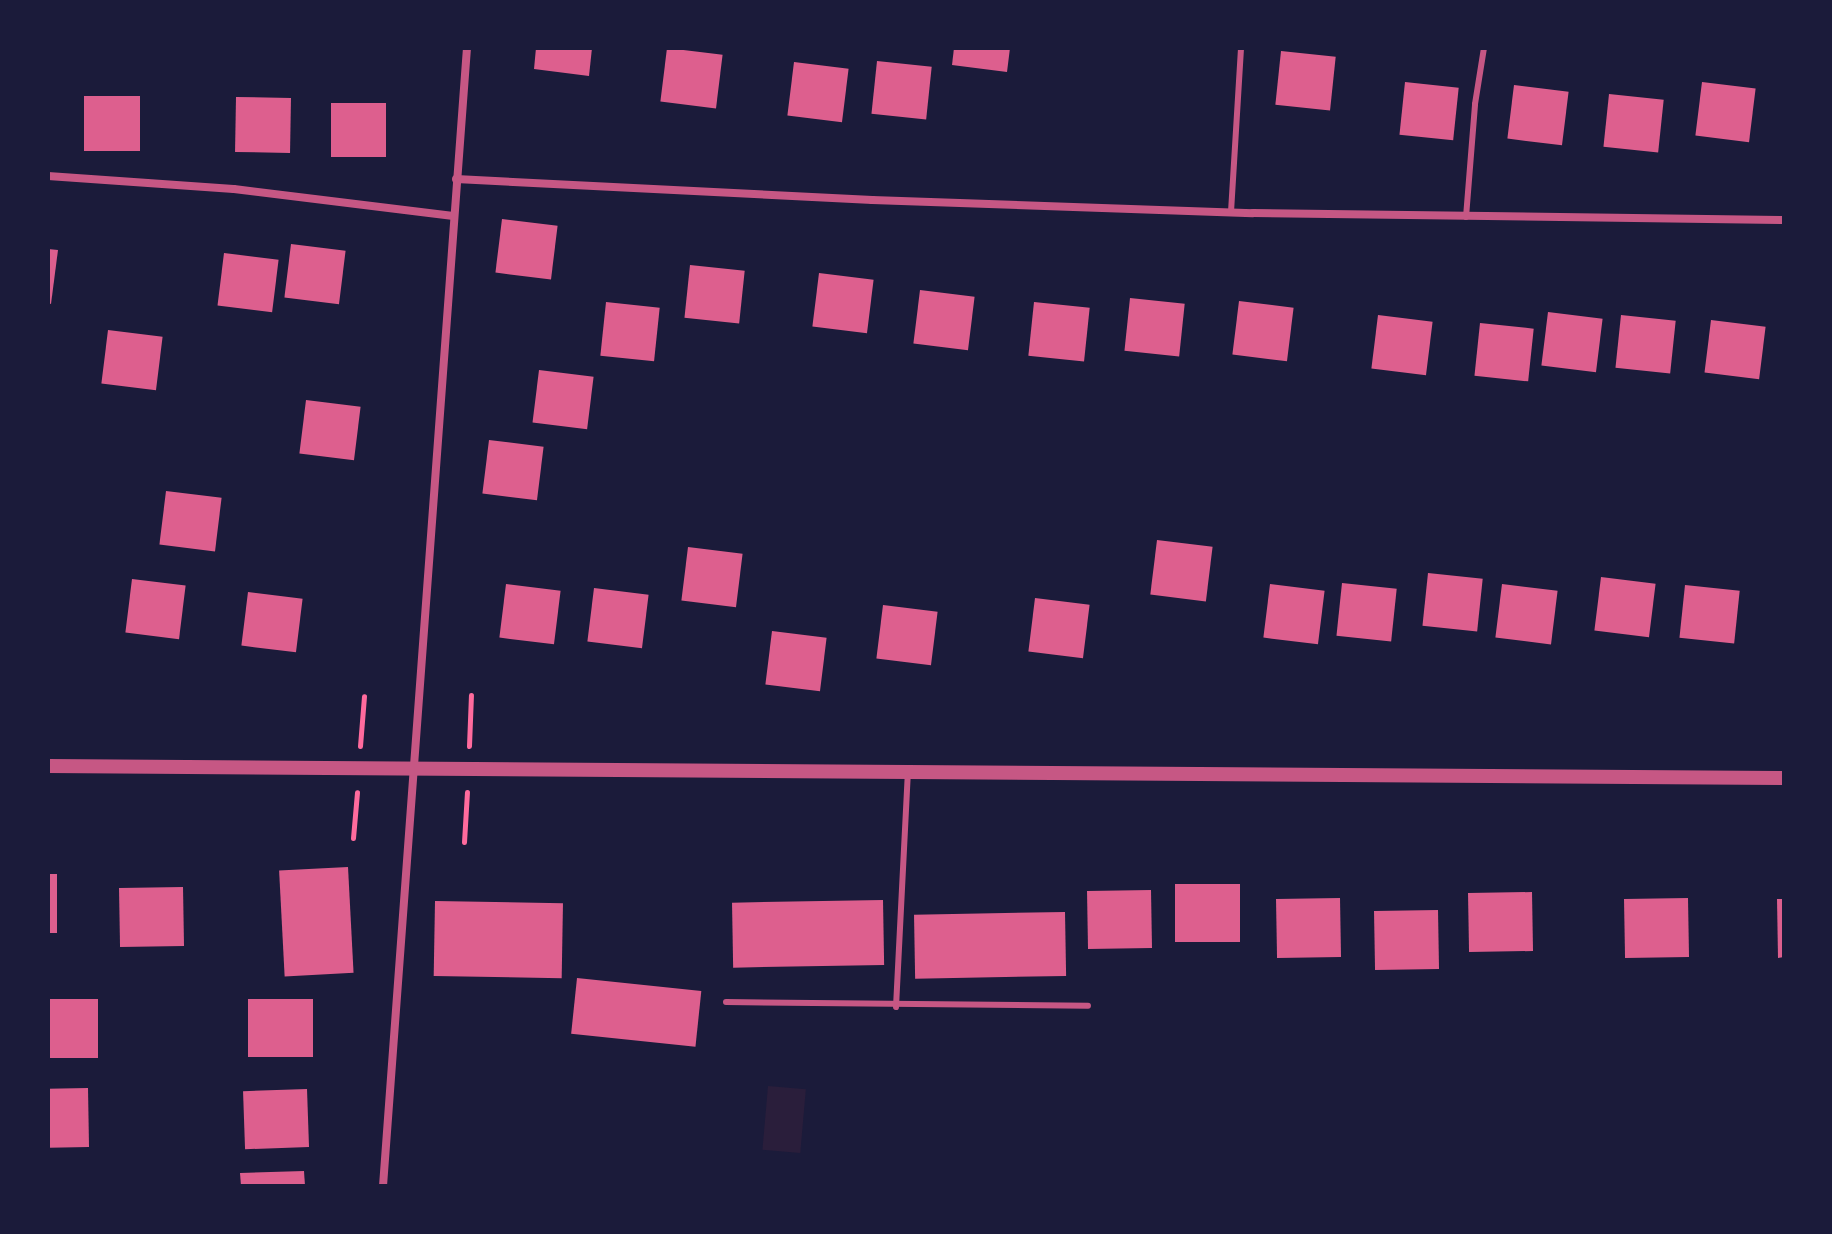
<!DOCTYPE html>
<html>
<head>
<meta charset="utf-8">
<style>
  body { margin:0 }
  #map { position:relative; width:1832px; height:1234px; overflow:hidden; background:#1b1b3a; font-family:Arial,sans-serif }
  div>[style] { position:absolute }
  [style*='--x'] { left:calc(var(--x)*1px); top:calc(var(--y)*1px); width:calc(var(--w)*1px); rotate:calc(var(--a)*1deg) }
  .green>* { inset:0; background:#2a1e3b; transform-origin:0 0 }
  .building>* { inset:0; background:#dd5f8e; transform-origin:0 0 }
  .path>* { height:5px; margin:-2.5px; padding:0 2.5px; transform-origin:2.5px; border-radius:2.5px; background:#ff6b9d }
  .service>* { height:6px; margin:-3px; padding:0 3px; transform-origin:3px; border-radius:3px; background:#c65784 }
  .minor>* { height:8px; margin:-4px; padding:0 4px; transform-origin:4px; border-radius:4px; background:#c65784 }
  .tertiary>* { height:14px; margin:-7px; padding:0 7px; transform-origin:7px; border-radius:7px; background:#c65784 }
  span { translate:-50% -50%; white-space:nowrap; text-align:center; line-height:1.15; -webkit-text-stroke:8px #1b1b3a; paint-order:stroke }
  .frame { position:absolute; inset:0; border:50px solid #1b1b3a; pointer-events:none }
</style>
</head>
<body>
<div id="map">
  <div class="green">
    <div style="left:768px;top:1086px;width:38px;height:64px;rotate:5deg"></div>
  </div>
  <div class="building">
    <div style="clip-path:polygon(536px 48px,592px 48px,589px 76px,534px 69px)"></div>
    <div style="left:667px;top:48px;width:56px;height:54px;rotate:7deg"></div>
    <div style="clip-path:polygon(954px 48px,1010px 48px,1007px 72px,952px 65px)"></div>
    <div style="left:1281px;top:51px;width:55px;height:54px;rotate:6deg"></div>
    <div style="left:877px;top:61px;width:55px;height:53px;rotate:6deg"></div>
    <div style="left:794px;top:62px;width:55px;height:54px;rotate:7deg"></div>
    <div style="left:1405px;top:82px;width:54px;height:53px;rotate:6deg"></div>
    <div style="left:1702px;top:82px;width:54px;height:54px;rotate:7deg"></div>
    <div style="left:1514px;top:85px;width:55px;height:54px;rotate:7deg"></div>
    <div style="left:1609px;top:94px;width:55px;height:53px;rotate:6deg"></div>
    <div style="left:140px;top:96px;width:55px;height:56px;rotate:90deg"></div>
    <div style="left:236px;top:97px;width:55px;height:55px;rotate:1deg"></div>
    <div style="left:331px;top:103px;width:55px;height:54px"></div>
    <div style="left:502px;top:219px;width:56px;height:54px;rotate:7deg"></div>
    <div style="left:291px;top:244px;width:55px;height:54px;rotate:7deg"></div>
    <div style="clip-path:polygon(48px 249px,58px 250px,51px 304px,48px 303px)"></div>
    <div style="left:224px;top:253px;width:55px;height:53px;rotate:7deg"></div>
    <div style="left:690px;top:265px;width:55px;height:53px;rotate:6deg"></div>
    <div style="left:819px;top:273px;width:55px;height:54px;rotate:7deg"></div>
    <div style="left:920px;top:290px;width:55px;height:54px;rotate:7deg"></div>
    <div style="left:1130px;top:298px;width:55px;height:53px;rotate:6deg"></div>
    <div style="left:1239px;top:301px;width:55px;height:54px;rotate:7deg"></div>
    <div style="left:606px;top:302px;width:54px;height:54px;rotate:6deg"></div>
    <div style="left:1034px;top:302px;width:56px;height:54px;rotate:6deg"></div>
    <div style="left:1548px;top:312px;width:55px;height:54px;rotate:7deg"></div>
    <div style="left:1378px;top:315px;width:55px;height:54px;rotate:7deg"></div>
    <div style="left:1621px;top:315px;width:55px;height:53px;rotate:6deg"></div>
    <div style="left:1711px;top:320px;width:55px;height:53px;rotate:7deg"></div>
    <div style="left:1480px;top:323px;width:54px;height:53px;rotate:6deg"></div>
    <div style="left:108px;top:330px;width:55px;height:54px;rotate:7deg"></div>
    <div style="left:539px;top:370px;width:55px;height:53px;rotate:7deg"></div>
    <div style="left:306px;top:400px;width:55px;height:54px;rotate:7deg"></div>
    <div style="left:489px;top:440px;width:55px;height:54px;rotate:7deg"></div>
    <div style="left:166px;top:491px;width:56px;height:54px;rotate:7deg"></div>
    <div style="left:1157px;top:540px;width:56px;height:55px;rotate:7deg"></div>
    <div style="left:688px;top:547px;width:55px;height:54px;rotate:7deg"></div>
    <div style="left:1428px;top:573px;width:55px;height:53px;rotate:6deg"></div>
    <div style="left:1601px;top:577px;width:55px;height:54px;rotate:7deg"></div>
    <div style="left:132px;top:579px;width:54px;height:54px;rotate:7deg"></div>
    <div style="left:1342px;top:583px;width:55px;height:53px;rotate:6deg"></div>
    <div style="left:506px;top:584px;width:55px;height:54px;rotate:7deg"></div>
    <div style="left:1270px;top:584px;width:55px;height:54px;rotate:7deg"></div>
    <div style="left:1502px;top:584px;width:56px;height:54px;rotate:7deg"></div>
    <div style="left:1685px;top:585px;width:55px;height:53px;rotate:6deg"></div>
    <div style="left:594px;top:588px;width:55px;height:54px;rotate:7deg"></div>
    <div style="left:248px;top:592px;width:55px;height:54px;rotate:7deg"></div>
    <div style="left:1035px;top:598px;width:55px;height:54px;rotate:7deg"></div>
    <div style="left:883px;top:605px;width:55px;height:54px;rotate:7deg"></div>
    <div style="left:772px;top:631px;width:55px;height:54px;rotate:7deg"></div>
    <div style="left:348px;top:867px;width:106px;height:69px;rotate:87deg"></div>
    <div style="left:48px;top:874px;width:9px;height:59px"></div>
    <div style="left:1240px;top:884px;width:58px;height:65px;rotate:90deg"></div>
    <div style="left:183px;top:887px;width:59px;height:64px;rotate:89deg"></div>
    <div style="left:1151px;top:890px;width:58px;height:64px;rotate:89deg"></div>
    <div style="left:1532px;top:892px;width:59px;height:64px;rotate:89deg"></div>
    <div style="left:1340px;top:898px;width:59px;height:64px;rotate:89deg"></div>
    <div style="left:1688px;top:898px;width:59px;height:64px;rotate:89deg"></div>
    <div style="clip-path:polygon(1777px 899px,1784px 899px,1784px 957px,1778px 958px)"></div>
    <div style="left:883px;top:900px;width:65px;height:151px;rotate:89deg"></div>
    <div style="left:435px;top:901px;width:128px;height:75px;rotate:1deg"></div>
    <div style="left:1438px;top:910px;width:59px;height:64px;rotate:89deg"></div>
    <div style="left:1065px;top:912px;width:64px;height:151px;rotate:89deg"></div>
    <div style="left:577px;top:978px;width:125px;height:56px;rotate:6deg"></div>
    <div style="left:48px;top:999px;width:50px;height:59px"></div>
    <div style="left:313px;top:999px;width:58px;height:65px;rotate:90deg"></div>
    <div style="left:88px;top:1088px;width:59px;height:40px;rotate:89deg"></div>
    <div style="left:307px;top:1089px;width:58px;height:64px;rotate:88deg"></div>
    <div style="clip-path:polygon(304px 1171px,305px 1186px,241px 1186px,240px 1173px)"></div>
  </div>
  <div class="path">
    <div style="--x:360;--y:746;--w:50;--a:-85.4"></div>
    <div style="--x:469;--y:746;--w:51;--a:-87.8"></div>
    <div style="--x:353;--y:838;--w:46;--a:-85"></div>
    <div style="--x:464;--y:842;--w:50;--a:-86.6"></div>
  </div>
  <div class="service">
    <div style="--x:1231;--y:212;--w:164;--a:-86.5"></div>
    <div style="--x:1466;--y:217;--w:113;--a:-85.4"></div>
    <div style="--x:1475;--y:104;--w:57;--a:-80.9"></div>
    <div style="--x:726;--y:1002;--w:362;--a:0.6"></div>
    <div style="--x:896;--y:1007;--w:234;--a:-87.1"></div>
  </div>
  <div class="minor">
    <div style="--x:48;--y:176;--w:186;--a:4"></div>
    <div style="--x:234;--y:189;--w:221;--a:7"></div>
    <div style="--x:456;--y:179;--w:417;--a:2.9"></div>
    <div style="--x:872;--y:200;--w:381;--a:2"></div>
    <div style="--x:1253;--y:213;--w:531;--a:0.76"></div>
    <div style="--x:383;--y:1186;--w:1141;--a:-85.78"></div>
  </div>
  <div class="tertiary">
    <div style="--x:48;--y:766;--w:1736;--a:0.4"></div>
  </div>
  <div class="frame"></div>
</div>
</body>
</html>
